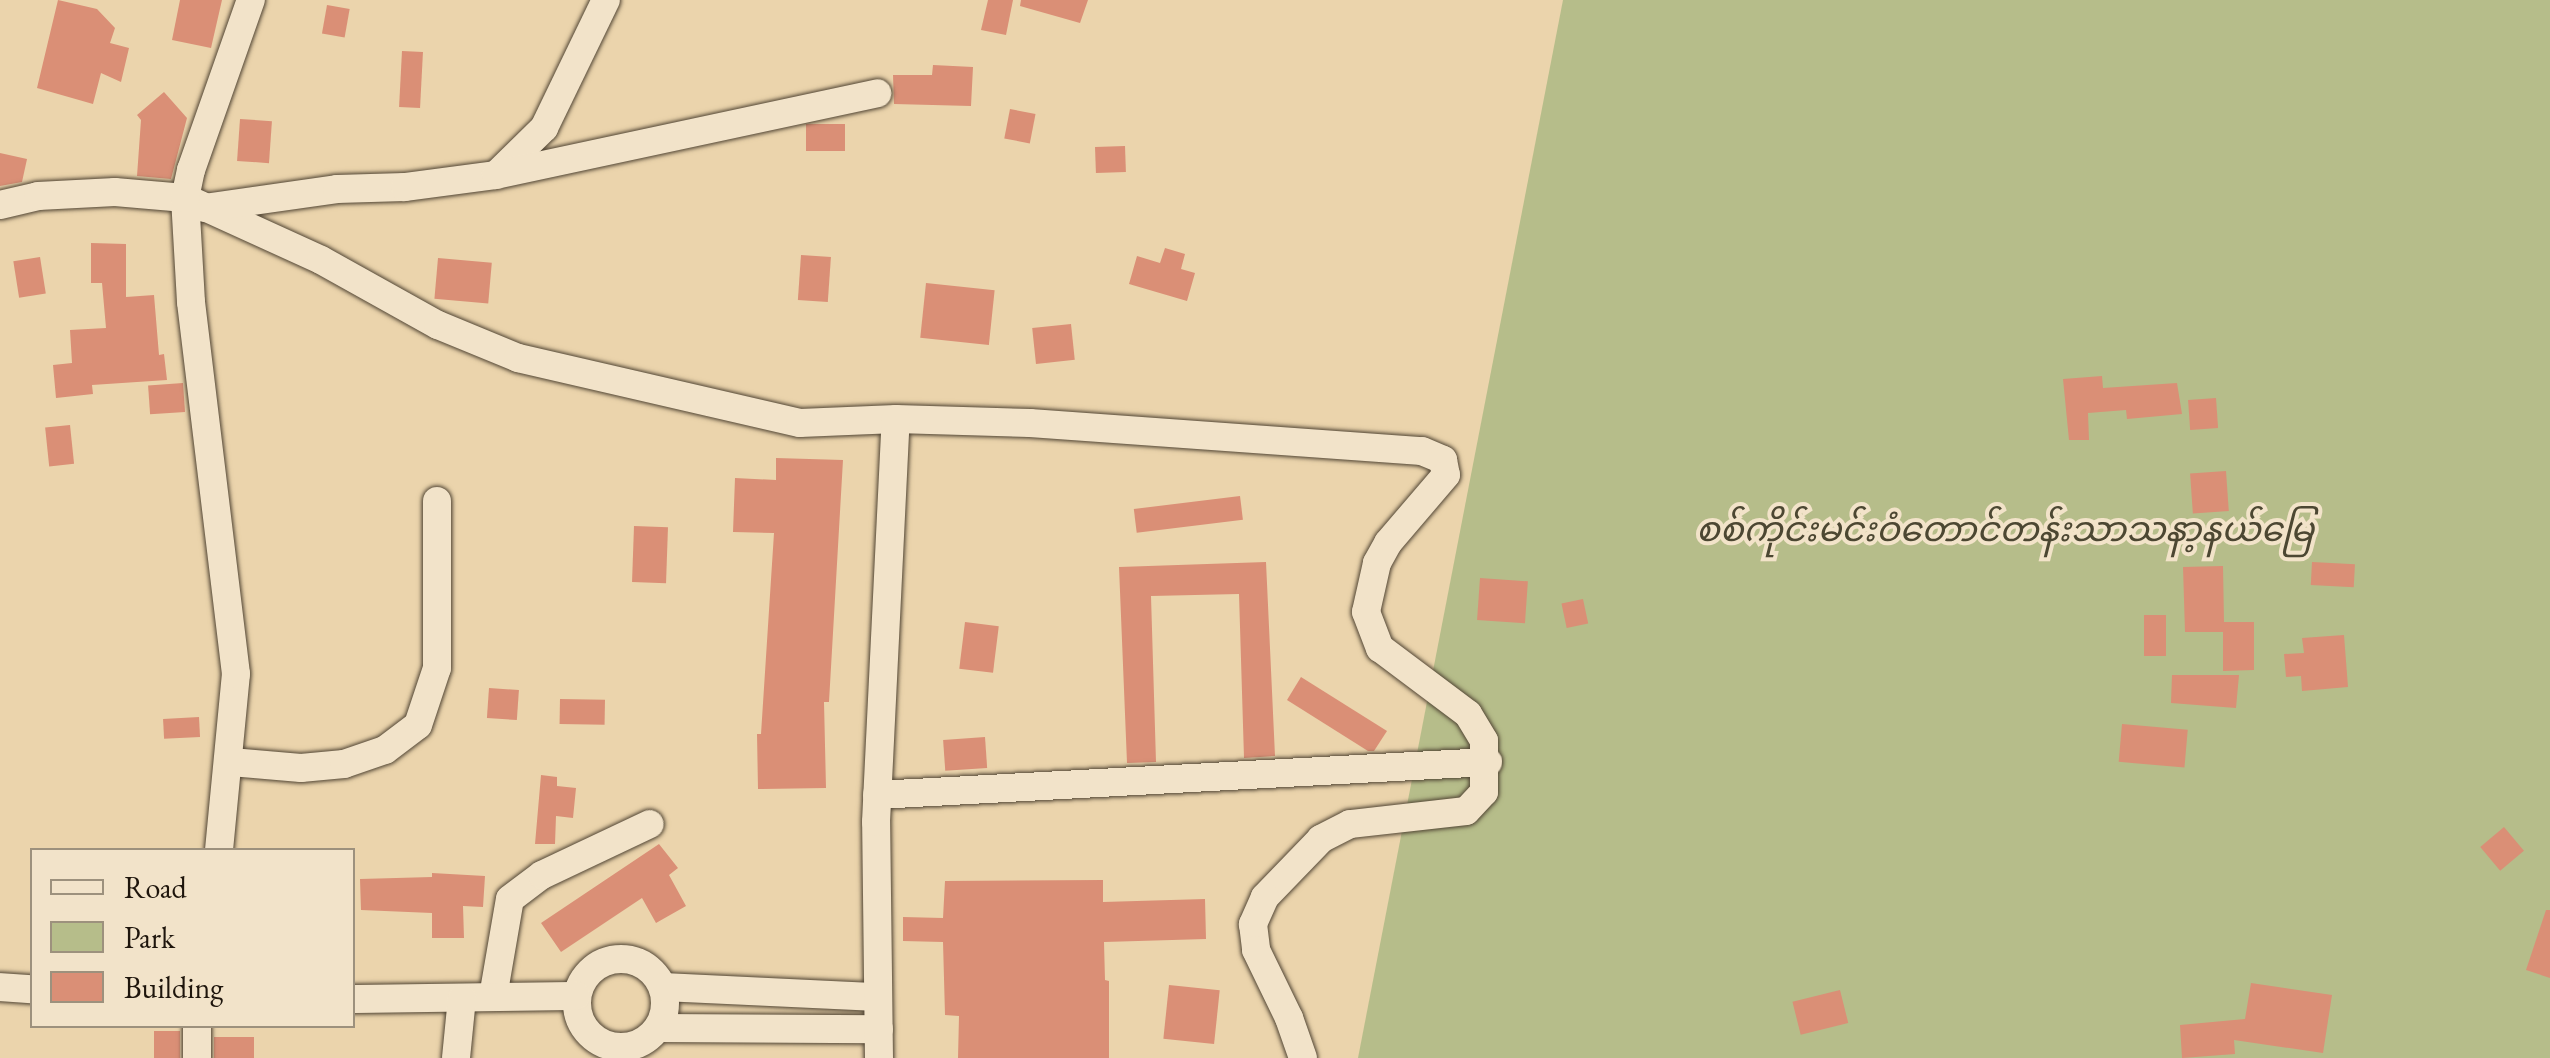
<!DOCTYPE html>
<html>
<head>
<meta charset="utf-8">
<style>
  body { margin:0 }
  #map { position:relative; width:2550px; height:1058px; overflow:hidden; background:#ebd4ac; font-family:"EB Garamond","Noto Sans Myanmar",serif }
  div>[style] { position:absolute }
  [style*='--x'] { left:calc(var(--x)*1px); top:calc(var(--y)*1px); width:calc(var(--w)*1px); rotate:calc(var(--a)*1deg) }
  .green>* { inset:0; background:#b6bd8a }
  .building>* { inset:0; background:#da8f76; transform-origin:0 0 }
  .roads { filter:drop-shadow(0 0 2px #514534) drop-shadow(0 0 2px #514534) }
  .minor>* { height:28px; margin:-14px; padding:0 14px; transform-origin:14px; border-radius:14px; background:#f2e3c9 }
  .minor>.ring { margin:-14px; padding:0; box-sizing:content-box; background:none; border:28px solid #f2e3c9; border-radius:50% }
  span { translate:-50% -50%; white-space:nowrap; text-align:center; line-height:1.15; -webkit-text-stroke:8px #f2e3c9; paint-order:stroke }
  .park-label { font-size:35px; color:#4c4732; font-style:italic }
  .legend { position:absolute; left:30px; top:848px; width:325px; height:180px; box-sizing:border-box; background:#f2e3c9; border:2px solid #9d917d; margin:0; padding:12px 18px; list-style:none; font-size:30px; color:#1e150c }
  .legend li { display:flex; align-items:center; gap:20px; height:50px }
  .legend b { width:50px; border:2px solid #9d917d }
</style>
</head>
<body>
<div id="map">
  <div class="green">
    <div style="clip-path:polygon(1563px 0,2550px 0,2550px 1058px,1358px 1058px)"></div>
  </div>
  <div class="building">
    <div style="clip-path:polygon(58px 0,97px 9px,115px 28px,110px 43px,129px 48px,121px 82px,101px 73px,93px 104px,37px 88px)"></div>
    <div style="clip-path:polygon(180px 0,222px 0,211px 48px,172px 40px)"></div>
    <div style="clip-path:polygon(988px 0,1013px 0,1006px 35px,981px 30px)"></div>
    <div style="clip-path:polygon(1021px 0,1088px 0,1080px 23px,1020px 6px)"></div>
    <div style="left:327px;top:5px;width:23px;height:29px;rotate:10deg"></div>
    <div style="left:402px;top:51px;width:21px;height:56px;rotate:3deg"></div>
    <div style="clip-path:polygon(933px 65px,973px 67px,971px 106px,894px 104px,893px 75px,932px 75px)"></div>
    <div style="clip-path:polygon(164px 92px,187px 118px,171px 179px,137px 176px,141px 120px,137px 115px)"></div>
    <div style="left:1010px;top:109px;width:26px;height:30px;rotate:11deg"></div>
    <div style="left:240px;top:119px;width:32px;height:42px;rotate:4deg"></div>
    <div style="left:845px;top:124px;width:27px;height:39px;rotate:90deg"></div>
    <div style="left:1125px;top:146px;width:26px;height:30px;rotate:88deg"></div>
    <div style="clip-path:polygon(0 153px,27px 159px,22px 182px,0 186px)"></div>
    <div style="clip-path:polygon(91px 243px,126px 244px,126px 297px,154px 295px,159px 355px,164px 354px,167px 380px,92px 385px,93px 394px,56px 398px,53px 365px,72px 363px,70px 330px,106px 328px,102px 283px,91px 283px)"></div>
    <div style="clip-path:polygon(1165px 248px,1185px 254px,1181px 269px,1195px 273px,1187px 301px,1129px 284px,1137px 256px,1160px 263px)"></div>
    <div style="left:801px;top:255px;width:30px;height:45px;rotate:4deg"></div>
    <div style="left:40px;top:257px;width:37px;height:27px;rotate:81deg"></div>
    <div style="left:438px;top:258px;width:54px;height:41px;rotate:5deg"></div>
    <div style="left:926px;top:283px;width:69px;height:55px;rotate:6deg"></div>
    <div style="left:1071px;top:324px;width:36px;height:39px;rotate:84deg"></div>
    <div style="clip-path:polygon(2102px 376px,2103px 388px,2177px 383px,2182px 414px,2127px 419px,2126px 410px,2088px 413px,2089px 440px,2069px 440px,2063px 379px)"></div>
    <div style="left:183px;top:383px;width:29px;height:35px;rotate:86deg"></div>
    <div style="left:2216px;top:398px;width:30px;height:28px;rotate:86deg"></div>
    <div style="left:70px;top:425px;width:39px;height:25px;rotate:84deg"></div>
    <div style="clip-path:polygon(776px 458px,843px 460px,829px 702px,824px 702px,826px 788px,758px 789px,757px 734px,761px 734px,774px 533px,733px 532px,735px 478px,776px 480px)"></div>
    <div style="left:2226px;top:471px;width:40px;height:36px;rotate:86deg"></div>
    <div style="left:1240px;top:496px;width:24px;height:107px;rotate:83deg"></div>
    <div style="left:634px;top:526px;width:34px;height:56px;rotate:2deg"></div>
    <div style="clip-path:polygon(1266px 562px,1275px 756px,1244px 758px,1239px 594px,1151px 596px,1156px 762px,1127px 763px,1119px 567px)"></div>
    <div style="left:2312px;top:562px;width:43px;height:23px;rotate:3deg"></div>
    <div style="clip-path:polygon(2223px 566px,2224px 622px,2254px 622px,2254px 670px,2223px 671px,2223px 632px,2185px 632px,2183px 567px)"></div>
    <div style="left:1480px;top:578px;width:48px;height:42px;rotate:4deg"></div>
    <div style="left:1583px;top:599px;width:25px;height:22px;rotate:78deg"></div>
    <div style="left:2144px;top:615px;width:22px;height:41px"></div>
    <div style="left:965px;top:622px;width:34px;height:47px;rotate:7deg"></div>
    <div style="clip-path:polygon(2344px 635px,2348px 687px,2302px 691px,2301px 676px,2286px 677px,2284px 654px,2304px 653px,2302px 638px)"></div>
    <div style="clip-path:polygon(2172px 675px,2239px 675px,2236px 708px,2171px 703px)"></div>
    <div style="clip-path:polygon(1301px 677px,1387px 731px,1374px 751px,1368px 751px,1287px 700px)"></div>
    <div style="left:489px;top:688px;width:30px;height:30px;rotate:4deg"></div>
    <div style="left:560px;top:699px;width:45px;height:25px;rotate:1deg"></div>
    <div style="left:199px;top:717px;width:20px;height:36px;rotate:87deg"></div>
    <div style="left:2122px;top:724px;width:66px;height:38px;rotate:5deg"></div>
    <div style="left:985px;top:737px;width:31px;height:42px;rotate:86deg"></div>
    <div style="clip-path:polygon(541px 775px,557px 777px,557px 786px,576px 788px,573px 818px,556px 816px,555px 844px,535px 844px)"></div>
    <div style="left:2504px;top:827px;width:31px;height:31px;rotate:50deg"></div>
    <div style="clip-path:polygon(659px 844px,678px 868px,669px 875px,686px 906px,656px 923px,642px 898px,561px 952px,541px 923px)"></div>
    <div style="clip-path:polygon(432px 873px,485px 876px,483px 907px,463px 906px,464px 938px,432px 938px,432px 913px,361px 910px,360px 879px,432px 877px)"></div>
    <div style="clip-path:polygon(1103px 880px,1103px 902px,1205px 899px,1206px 939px,1104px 942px,1105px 980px,1109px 981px,1109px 1058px,958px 1058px,959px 1016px,945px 1015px,943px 942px,903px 941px,903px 917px,943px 918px,945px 881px)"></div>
    <div style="clip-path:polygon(2546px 910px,2550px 910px,2550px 978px,2526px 970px)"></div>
    <div style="clip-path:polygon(2251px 983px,2332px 995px,2323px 1053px,2234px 1040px,2235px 1054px,2182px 1058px,2180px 1025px,2245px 1019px)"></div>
    <div style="left:1169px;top:985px;width:51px;height:54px;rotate:6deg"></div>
    <div style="left:1840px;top:990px;width:34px;height:49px;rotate:76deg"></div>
    <div style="left:180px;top:1031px;width:27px;height:26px;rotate:90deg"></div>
    <div style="left:254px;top:1037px;width:21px;height:40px;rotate:90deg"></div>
  </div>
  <div class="roads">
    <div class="minor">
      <div style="--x:497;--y:174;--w:66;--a:-44.4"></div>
      <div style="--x:544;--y:128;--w:142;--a:-64.2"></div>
      <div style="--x:0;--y:205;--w:39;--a:-13"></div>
      <div style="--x:38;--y:196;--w:77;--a:-3"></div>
      <div style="--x:115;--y:192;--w:70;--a:4.9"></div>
      <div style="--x:185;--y:198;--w:149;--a:24.5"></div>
      <div style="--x:321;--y:260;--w:134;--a:29.1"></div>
      <div style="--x:438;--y:325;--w:87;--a:22.4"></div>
      <div style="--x:518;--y:358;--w:289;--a:13"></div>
      <div style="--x:800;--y:423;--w:96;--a:-2.4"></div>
      <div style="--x:896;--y:419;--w:134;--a:1.7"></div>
      <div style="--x:1030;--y:423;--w:393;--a:4.1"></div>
      <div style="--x:1422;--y:451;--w:23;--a:23"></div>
      <div style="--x:1443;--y:460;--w:15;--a:79"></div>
      <div style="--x:1446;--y:475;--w:89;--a:130.5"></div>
      <div style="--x:1388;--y:543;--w:23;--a:119"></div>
      <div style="--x:1377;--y:563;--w:50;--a:102.7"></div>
      <div style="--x:1366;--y:612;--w:39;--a:69"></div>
      <div style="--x:1380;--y:648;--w:110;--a:36.9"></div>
      <div style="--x:1468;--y:714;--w:31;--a:59"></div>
      <div style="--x:1484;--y:741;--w:51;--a:90"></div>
      <div style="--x:1484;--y:792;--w:26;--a:133"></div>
      <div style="--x:1466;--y:811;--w:117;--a:173.6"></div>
      <div style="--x:1350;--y:824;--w:33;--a:153"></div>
      <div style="--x:1321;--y:839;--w:81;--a:134"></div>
      <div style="--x:1265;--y:897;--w:30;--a:114"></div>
      <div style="--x:1253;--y:924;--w:26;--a:83"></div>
      <div style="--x:1256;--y:950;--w:76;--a:64.1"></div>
      <div style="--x:1289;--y:1018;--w:42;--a:70.7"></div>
      <div style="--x:204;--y:208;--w:134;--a:-8.1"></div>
      <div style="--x:337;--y:189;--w:68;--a:-1.7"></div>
      <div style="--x:405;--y:187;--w:92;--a:-7.5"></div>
      <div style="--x:496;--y:175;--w:390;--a:-12.1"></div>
      <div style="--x:231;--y:762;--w:70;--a:4.9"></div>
      <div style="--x:301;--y:768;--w:43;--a:-5.3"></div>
      <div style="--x:344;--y:764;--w:43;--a:-18.9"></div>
      <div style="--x:385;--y:750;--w:41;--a:-37.1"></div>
      <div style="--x:418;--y:725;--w:60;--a:-71.6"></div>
      <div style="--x:437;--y:668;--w:167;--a:-90"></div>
      <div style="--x:877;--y:795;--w:612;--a:-3.09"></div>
      <div style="--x:219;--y:850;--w:177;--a:-84.5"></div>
      <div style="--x:236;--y:674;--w:375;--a:-96.9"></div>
      <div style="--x:191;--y:302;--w:104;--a:-93.3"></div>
      <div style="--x:185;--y:198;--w:29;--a:-78"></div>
      <div style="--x:191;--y:170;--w:180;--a:-70.6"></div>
      <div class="ring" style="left:577px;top:959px;width:60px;height:60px"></div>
      <div style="--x:0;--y:987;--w:32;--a:4"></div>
      <div style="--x:663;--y:987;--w:215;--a:2.7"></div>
      <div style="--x:493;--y:997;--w:99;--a:-80.2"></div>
      <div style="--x:510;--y:899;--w:40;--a:-37"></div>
      <div style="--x:542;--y:875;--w:119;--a:-25.3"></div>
      <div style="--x:352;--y:999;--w:224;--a:-0.8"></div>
      <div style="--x:197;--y:1026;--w:32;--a:90"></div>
      <div style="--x:658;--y:1028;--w:221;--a:0.3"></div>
      <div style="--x:456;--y:1058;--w:60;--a:-84.3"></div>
      <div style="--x:879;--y:1058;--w:236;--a:-90.7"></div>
      <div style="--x:876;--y:822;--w:403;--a:-87.2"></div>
    </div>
  </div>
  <div class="park-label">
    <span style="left:2005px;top:529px">စစ်ကိုင်းမင်းဝံတောင်တန်းသာသနာ့နယ်မြေ</span>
  </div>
  <ul class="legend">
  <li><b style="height:12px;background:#f2e3c9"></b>Road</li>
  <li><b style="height:28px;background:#b6bd8a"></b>Park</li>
  <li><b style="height:28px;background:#da8f76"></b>Building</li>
  </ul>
</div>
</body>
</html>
